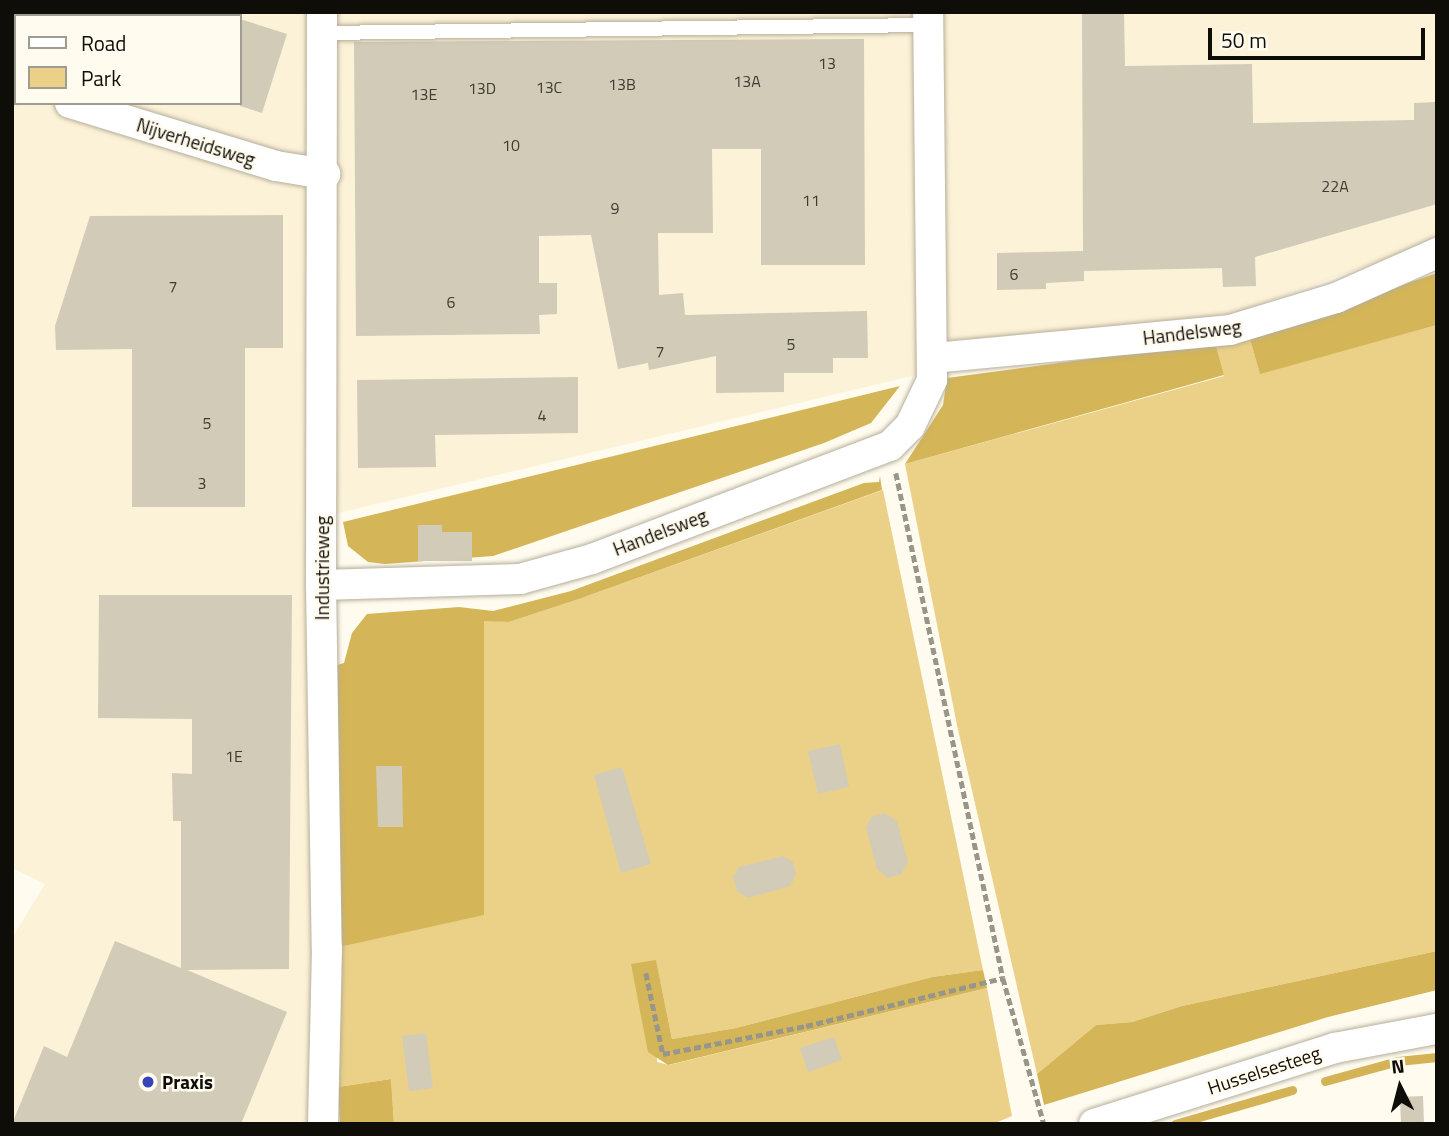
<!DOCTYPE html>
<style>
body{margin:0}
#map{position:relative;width:1449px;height:1136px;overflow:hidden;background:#fffbee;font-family:"Titillium Web",sans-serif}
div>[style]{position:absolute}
.built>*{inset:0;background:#fcf2d7}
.green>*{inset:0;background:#ebd187}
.forest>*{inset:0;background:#d4b557}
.stream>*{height:9px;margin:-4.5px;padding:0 4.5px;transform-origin:4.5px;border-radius:4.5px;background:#d3b355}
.building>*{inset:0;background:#d1cbb7}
.path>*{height:4.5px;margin-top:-2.25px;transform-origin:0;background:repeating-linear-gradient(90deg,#98958b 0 7px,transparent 0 10.5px)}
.roads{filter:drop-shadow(0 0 2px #b5ae9b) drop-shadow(0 0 2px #b5ae9b)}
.lane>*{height:14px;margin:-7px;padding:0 7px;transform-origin:7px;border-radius:7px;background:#fff}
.street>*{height:30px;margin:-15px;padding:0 15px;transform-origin:15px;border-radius:15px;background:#fff}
.dots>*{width:19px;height:19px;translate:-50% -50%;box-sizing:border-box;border:4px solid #fffbee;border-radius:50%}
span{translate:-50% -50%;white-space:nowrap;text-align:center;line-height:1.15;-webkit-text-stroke:5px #fffbee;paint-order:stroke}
.number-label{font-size:16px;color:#403c33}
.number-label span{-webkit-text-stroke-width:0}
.street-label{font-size:19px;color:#0f0d07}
.poi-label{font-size:19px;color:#0f0d07;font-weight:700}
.left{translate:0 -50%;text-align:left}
.frame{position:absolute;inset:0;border:14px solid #0f0d07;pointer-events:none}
.legend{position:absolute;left:14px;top:14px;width:228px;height:91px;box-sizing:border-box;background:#fffbee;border:2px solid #9f9c92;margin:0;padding:9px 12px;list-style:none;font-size:21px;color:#0f0d07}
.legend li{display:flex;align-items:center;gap:14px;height:35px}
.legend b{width:35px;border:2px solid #9f9c92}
.north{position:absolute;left:1365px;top:1052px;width:70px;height:70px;-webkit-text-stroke:5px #fffbee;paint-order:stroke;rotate:354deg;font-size:19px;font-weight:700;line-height:28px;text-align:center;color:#0f0d07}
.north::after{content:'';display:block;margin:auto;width:24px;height:32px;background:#0f0d07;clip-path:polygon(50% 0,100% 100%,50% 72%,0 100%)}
.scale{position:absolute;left:1208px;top:28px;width:217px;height:32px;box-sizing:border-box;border:4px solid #0f0d07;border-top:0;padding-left:9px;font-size:21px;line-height:24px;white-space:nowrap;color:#0f0d07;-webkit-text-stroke:5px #fffbee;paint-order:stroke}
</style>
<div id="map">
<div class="built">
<i style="clip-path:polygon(evenodd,12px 12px,1437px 12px,1437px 240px,1214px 321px,962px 364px,334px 514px,333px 1124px,12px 1124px,12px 938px,45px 884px,12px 868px,12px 12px,16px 16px,240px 16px,240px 103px,16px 103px,16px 16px)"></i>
</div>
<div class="green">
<i style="clip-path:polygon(1437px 325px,1437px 951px,1182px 1006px,1132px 1022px,1096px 1025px,1037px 1074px,957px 725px,905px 464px,1224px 376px,1215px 342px,1248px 332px,1260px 373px)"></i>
<i style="clip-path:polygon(883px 490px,983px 970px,932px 977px,736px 1028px,672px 1039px,656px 961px,657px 1062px,669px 1065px,987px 988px,1012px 1116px,993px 1124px,394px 1124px,391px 1079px,338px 1087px,339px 947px,482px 655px,484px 620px,509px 622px,579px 599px)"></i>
</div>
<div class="forest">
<i style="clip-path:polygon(1437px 273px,1437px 325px,1260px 374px,1248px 332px,1339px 307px)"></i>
<i style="clip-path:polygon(1215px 342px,1224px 375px,905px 464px,943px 405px,947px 378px)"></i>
<i style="clip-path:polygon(900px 386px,871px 423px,824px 443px,493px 556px,385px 564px,368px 562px,348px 546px,343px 522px)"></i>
<i style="clip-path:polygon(880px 476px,882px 490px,579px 599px,509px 622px,484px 621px,484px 915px,339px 947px,337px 665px,344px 663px,352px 633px,367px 614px,459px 607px,493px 611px,571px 591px,864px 483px,879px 482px)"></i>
<i style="clip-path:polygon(1437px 951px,1437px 990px,1328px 1017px,1044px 1105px,1037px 1074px,1096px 1025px,1132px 1022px,1182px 1006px)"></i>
<i style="clip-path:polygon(656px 960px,672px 1039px,736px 1028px,932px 977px,983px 970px,987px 988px,668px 1065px,648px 1052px,631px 964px)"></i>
<i style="clip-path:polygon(391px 1079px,394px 1124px,340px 1124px,338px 1087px)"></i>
</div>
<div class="stream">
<i style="left:1325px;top:1081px;width:76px;rotate:-15.3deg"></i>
<i style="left:1398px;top:1061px;width:39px;rotate:-6deg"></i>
<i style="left:1175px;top:1124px;width:122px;rotate:-16.2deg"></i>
</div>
<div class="building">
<i style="clip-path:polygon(1082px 12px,1124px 12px,1125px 66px,1252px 64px,1253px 123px,1414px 120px,1414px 103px,1437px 102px,1437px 204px,1255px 257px,1256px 286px,1223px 287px,1222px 268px,1084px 271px,1084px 281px,1046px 283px,1046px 289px,997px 290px,997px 253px,1083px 251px)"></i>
<i style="clip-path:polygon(240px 19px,287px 34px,262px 113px,240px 106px)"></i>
<i style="clip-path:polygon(864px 39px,865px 265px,761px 265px,761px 149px,712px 149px,713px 233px,658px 233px,659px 295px,683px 293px,685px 315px,867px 311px,868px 358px,833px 358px,833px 373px,784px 373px,784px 392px,716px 393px,716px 356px,649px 370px,648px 363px,618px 369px,591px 235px,539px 236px,539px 283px,557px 283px,557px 314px,539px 315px,540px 334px,356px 336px,354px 42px)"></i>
<i style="clip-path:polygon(283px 215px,283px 348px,245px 348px,245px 507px,132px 507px,132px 349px,56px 350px,55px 326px,90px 216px)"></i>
<i style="clip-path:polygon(578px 377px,578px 433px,435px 435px,436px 467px,358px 468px,357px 380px)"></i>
<i style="clip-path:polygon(418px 525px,442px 525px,442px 532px,472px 532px,472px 561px,418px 561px)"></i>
<i style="clip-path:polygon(99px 595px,292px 595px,289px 969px,187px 970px,287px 1012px,241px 1124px,12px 1124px,44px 1046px,67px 1057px,115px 941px,181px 968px,181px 821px,173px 821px,172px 773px,192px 774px,192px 719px,98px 718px)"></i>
<i style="clip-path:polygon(840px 744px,849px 787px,818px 794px,808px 751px)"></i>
<i style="clip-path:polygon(376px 766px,402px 766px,403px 827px,378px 827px)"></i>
<i style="clip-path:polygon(622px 767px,651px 864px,621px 873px,594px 775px)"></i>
<i style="clip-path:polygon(885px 813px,897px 821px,908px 862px,901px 874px,888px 878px,877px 869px,866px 828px,871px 817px)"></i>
<i style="clip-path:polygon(783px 856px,793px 862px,796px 875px,790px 886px,748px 898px,737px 891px,733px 877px,739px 867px)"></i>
<i style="clip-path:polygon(426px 1033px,433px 1088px,409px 1091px,402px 1036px)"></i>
<i style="clip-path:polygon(834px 1037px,842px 1060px,808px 1072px,800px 1048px)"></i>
<i style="clip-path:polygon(1423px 1096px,1424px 1124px,1401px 1124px,1400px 1097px)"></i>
</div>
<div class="path">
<i style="left:896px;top:473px;width:516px;rotate:78.04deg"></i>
<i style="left:1003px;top:978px;width:152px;rotate:74.3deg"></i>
<i style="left:646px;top:973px;width:83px;rotate:78.1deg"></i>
<i style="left:663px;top:1054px;width:146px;rotate:-11.1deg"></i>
<i style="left:806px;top:1026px;width:203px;rotate:-13.7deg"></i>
</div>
<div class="roads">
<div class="lane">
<i style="left:323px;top:33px;width:605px;rotate:-0.76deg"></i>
</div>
<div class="street">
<i style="left:322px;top:12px;width:573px;rotate:90.1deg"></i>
<i style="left:321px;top:585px;width:363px;rotate:89.1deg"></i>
<i style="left:327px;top:948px;width:176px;rotate:91.3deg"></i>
<i style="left:12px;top:85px;width:4px;rotate:14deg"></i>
<i style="left:70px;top:103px;width:215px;rotate:17deg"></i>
<i style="left:276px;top:166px;width:50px;rotate:9.3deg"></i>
<i style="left:934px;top:358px;width:297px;rotate:-5.4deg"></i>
<i style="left:1230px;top:330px;width:111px;rotate:-16.8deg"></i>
<i style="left:1336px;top:298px;width:111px;rotate:-24deg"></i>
<i style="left:321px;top:585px;width:199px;rotate:-1.7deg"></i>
<i style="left:520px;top:579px;width:75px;rotate:-15.5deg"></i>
<i style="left:592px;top:559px;width:319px;rotate:-20.8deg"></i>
<i style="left:890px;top:446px;width:28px;rotate:-45deg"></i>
<i style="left:910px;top:426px;width:51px;rotate:-64.4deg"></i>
<i style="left:932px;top:380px;width:368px;rotate:-90.6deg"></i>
<i style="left:1094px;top:1124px;width:253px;rotate:-17.5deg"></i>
<i style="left:1335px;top:1048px;width:104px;rotate:-10.6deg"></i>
</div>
</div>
<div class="dots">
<i style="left:148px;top:1082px;background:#3545b7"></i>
</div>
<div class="number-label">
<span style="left:827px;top:63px">13</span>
<span style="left:747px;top:81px">13A</span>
<span style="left:622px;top:84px">13B</span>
<span style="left:549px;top:87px">13C</span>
<span style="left:482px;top:88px">13D</span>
<span style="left:424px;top:94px">13E</span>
<span style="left:511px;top:145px">10</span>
<span style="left:1335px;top:186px">22A</span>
<span style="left:811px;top:200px">11</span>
<span style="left:615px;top:208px">9</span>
<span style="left:1014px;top:274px">6</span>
<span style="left:173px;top:286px">7</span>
<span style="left:451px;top:302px">6</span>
<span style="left:791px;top:344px">5</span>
<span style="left:660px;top:351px">7</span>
<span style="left:542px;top:415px">4</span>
<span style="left:207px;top:423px">5</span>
<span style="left:202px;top:483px">3</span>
<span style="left:234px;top:756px">1E</span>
</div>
<div class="street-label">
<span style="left:196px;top:142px;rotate:17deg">Nijverheidsweg</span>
<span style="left:1192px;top:332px;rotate:-7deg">Handelsweg</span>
<span style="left:660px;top:532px;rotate:-21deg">Handelsweg</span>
<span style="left:322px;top:568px;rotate:-90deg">Industrieweg</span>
<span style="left:1264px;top:1070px;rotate:-18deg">Husselsesteeg</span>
</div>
<div class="poi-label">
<span class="left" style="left:162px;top:1082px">Praxis</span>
</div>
<div class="frame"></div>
<ul class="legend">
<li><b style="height:9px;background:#fff"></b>Road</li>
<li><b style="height:19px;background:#ebd187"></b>Park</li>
</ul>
<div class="north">N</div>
<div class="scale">50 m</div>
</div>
